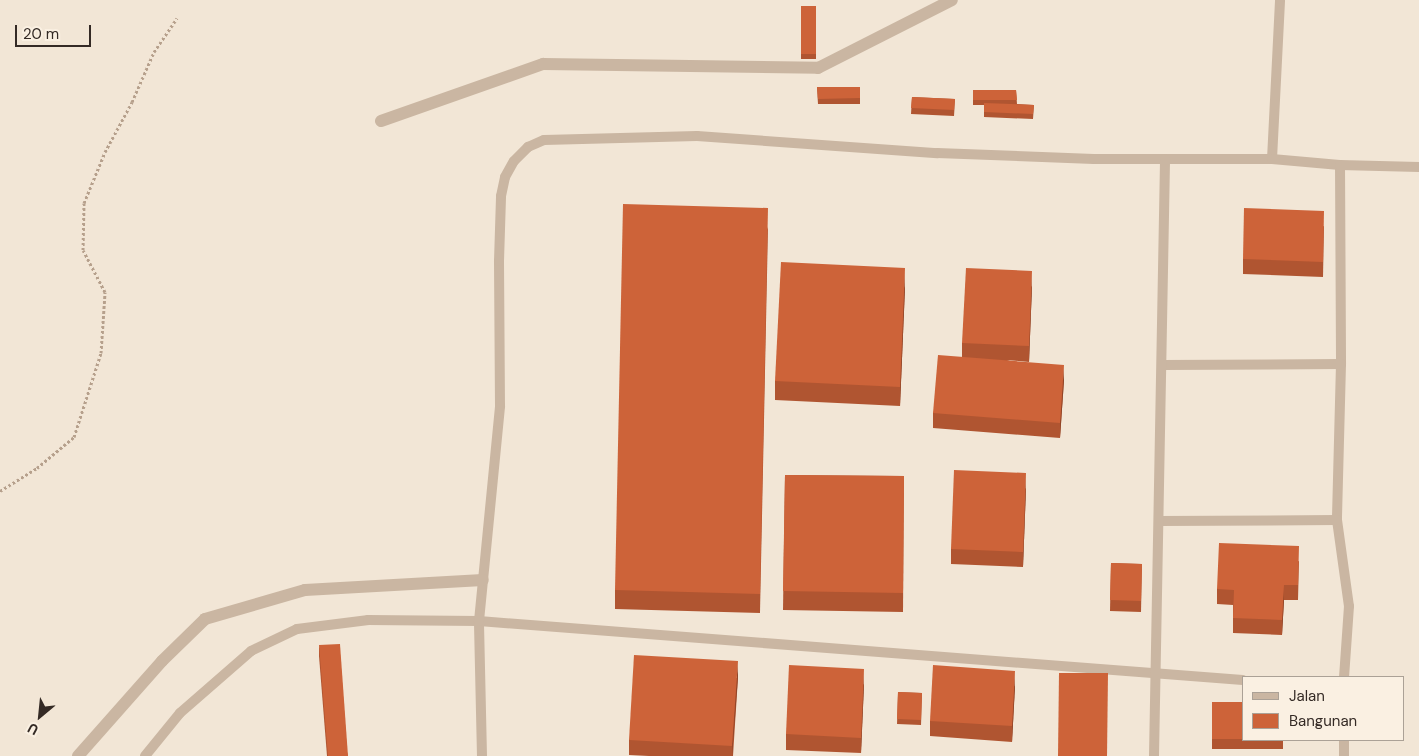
<!DOCTYPE html>
<style>
body{margin:0}
#map{position:relative;width:1419px;height:756px;overflow:hidden;background:#f2e6d6;font-family:"DM Sans",sans-serif}
div>[style]{position:absolute}
.path>*{height:3px;margin-top:-1.5px;transform-origin:0;background:repeating-linear-gradient(90deg,#b6a08c 0 2.5px,transparent 0 5px)}
.service>*{height:10px;margin:-5px;padding:0 5px;transform-origin:5px;border-radius:5px;background:#cab6a2}
.minor>*{height:12px;margin:-6px;padding:0 6px;transform-origin:6px;border-radius:6px;background:#cab6a2}
.wall>*{inset:0;background:#b05531}
.shaded-wall>*{inset:0;background:#904528}
.building>*{inset:0;background:#cd6339}
span{translate:-50% -50%;white-space:nowrap;text-align:center;line-height:1.15;-webkit-text-stroke:5px #faf0e2;paint-order:stroke}
.legend{position:absolute;left:1242px;top:676px;width:162px;height:65px;box-sizing:border-box;background:#faf0e2;border:1px solid #aba196;margin:0;padding:6px 9px;list-style:none;font-size:15px;color:#342a25}
.legend li{display:flex;align-items:center;gap:10px;height:25px}
.legend b{width:25px;border:1px solid #aba196}
.north{position:absolute;left:15px;top:691px;width:50px;height:50px;-webkit-text-stroke:4px #faf0e2;paint-order:stroke;rotate:208deg;font-size:14px;font-weight:700;line-height:20px;text-align:center;color:#342a25}
.north::after{content:'';display:block;margin:auto;width:18px;height:22px;background:#342a25;clip-path:polygon(50% 0,100% 100%,50% 72%,0 100%)}
.scale{position:absolute;left:15px;top:25px;width:76px;height:22px;box-sizing:border-box;border:2px solid #342a25;border-top:0;padding-left:6px;font-size:15px;line-height:18px;white-space:nowrap;color:#342a25;-webkit-text-stroke:4px #faf0e2;paint-order:stroke}
</style>
<div id="map">
<div class="path">
<i style="left:0;top:491px;width:44px;rotate:-31.9deg"></i>
<i style="left:37px;top:468px;width:48px;rotate:-40deg"></i>
<i style="left:74px;top:437px;width:88px;rotate:-72.2deg"></i>
<i style="left:101px;top:353px;width:61px;rotate:-86.2deg"></i>
<i style="left:105px;top:292px;width:47px;rotate:-117.6deg"></i>
<i style="left:83px;top:250px;width:47px;rotate:-88.8deg"></i>
<i style="left:84px;top:203px;width:55px;rotate:-67.6deg"></i>
<i style="left:105px;top:152px;width:57px;rotate:-61.6deg"></i>
<i style="left:132px;top:102px;width:55px;rotate:-66.3deg"></i>
<i style="left:154px;top:52px;width:41px;rotate:-55.9deg"></i>
</div>
<div class="service">
<i style="left:1272px;top:159px;width:159px;rotate:-87.1deg"></i>
<i style="left:1340px;top:165px;width:199px;rotate:89.7deg"></i>
<i style="left:1341px;top:364px;width:156px;rotate:91.5deg"></i>
<i style="left:1337px;top:520px;width:87px;rotate:82.1deg"></i>
<i style="left:1349px;top:606px;width:71px;rotate:94deg"></i>
<i style="left:1162px;top:365px;width:179px;rotate:-0.3deg"></i>
<i style="left:1159px;top:521px;width:178px;rotate:-0.3deg"></i>
<i style="left:1344px;top:740px;width:16px;rotate:90deg"></i>
<i style="left:145px;top:756px;width:55px;rotate:-50.9deg"></i>
<i style="left:180px;top:713px;width:94px;rotate:-41.1deg"></i>
<i style="left:251px;top:651px;width:51px;rotate:-25.6deg"></i>
<i style="left:297px;top:629px;width:72px;rotate:-7.2deg"></i>
<i style="left:368px;top:620px;width:111px;rotate:0.5deg"></i>
<i style="left:479px;top:621px;width:766px;rotate:4.42deg"></i>
<i style="left:482px;top:756px;width:135px;rotate:-91.3deg"></i>
<i style="left:479px;top:621px;width:216px;rotate:-84.4deg"></i>
<i style="left:500px;top:406px;width:145px;rotate:-90.4deg"></i>
<i style="left:499px;top:261px;width:65px;rotate:-88.2deg"></i>
<i style="left:501px;top:196px;width:19px;rotate:-78deg"></i>
<i style="left:505px;top:177px;width:18px;rotate:-61deg"></i>
<i style="left:514px;top:161px;width:20px;rotate:-45deg"></i>
<i style="left:528px;top:147px;width:17px;rotate:-24deg"></i>
<i style="left:544px;top:140px;width:153px;rotate:-1.5deg"></i>
<i style="left:697px;top:136px;width:241px;rotate:4.1deg"></i>
<i style="left:937px;top:153px;width:157px;rotate:2.2deg"></i>
<i style="left:1094px;top:159px;width:178px"></i>
<i style="left:1272px;top:159px;width:68px;rotate:5deg"></i>
<i style="left:1340px;top:165px;width:79px;rotate:1.5deg"></i>
<i style="left:1154px;top:756px;width:597px;rotate:-88.94deg"></i>
</div>
<div class="minor">
<i style="left:381px;top:121px;width:172px;rotate:-19.4deg"></i>
<i style="left:543px;top:64px;width:275px;rotate:0.8deg"></i>
<i style="left:818px;top:68px;width:150px;rotate:-26.9deg"></i>
<i style="left:78px;top:756px;width:127px;rotate:-48.5deg"></i>
<i style="left:162px;top:661px;width:60px;rotate:-44.3deg"></i>
<i style="left:205px;top:619px;width:104px;rotate:-16.2deg"></i>
<i style="left:305px;top:590px;width:178px;rotate:-3.2deg"></i>
</div>
<div class="wall">
<i style="clip-path:polygon(801px 6px,816px 6px,816px 59px,801px 59px)"></i>
<i style="clip-path:polygon(817px 87px,860px 87px,860px 104px,818px 104px)"></i>
<i style="clip-path:polygon(973px 90px,1016px 90px,1017px 104px,1034px 105px,1033px 119px,984px 117px,984px 105px,973px 105px)"></i>
<i style="clip-path:polygon(912px 97px,955px 99px,954px 116px,911px 114px)"></i>
<i style="clip-path:polygon(1324px 226px,1323px 277px,1243px 274px,1243px 259px)"></i>
<i style="clip-path:polygon(768px 227px,760px 613px,615px 609px,615px 590px)"></i>
<i style="clip-path:polygon(1032px 286px,1029px 362px,1007px 360px,1064px 380px,1060px 438px,933px 428px,933px 413px,962px 357px,962px 343px)"></i>
<i style="clip-path:polygon(905px 287px,900px 406px,775px 400px,775px 381px)"></i>
<i style="clip-path:polygon(785px 475px,904px 476px,903px 612px,783px 610px)"></i>
<i style="clip-path:polygon(1026px 488px,1023px 567px,951px 564px,951px 549px)"></i>
<i style="clip-path:polygon(1299px 561px,1298px 600px,1284px 600px,1282px 635px,1233px 633px,1233px 605px,1217px 604px,1217px 589px)"></i>
<i style="clip-path:polygon(1111px 563px,1142px 564px,1141px 612px,1110px 611px)"></i>
<i style="clip-path:polygon(319px 645px,348px 756px,327px 756px,319px 656px)"></i>
<i style="clip-path:polygon(738px 677px,733px 756px,649px 756px,629px 755px,629px 740px)"></i>
<i style="clip-path:polygon(864px 684px,861px 753px,786px 750px,786px 734px)"></i>
<i style="clip-path:polygon(1015px 686px,1012px 742px,930px 736px,930px 721px)"></i>
<i style="clip-path:polygon(898px 692px,922px 693px,921px 725px,897px 724px)"></i>
<i style="clip-path:polygon(1212px 702px,1243px 702px,1243px 740px,1283px 740px,1283px 749px,1212px 749px)"></i>
</div>
<div class="shaded-wall">
<i style="clip-path:polygon(905px 268px,905px 287px,900px 406px,900px 387px)"></i>
<i style="clip-path:polygon(1032px 271px,1032px 286px,1029px 362px,1029px 346px)"></i>
<i style="clip-path:polygon(1064px 365px,1064px 380px,1060px 438px,1060px 423px)"></i>
<i style="clip-path:polygon(1026px 473px,1026px 488px,1023px 567px,1023px 552px)"></i>
<i style="clip-path:polygon(1284px 585px,1284px 600px,1282px 635px,1282px 620px)"></i>
<i style="clip-path:polygon(738px 661px,738px 677px,732px 756px,732px 746px)"></i>
<i style="clip-path:polygon(864px 669px,864px 684px,861px 753px,861px 738px)"></i>
<i style="clip-path:polygon(1015px 671px,1015px 686px,1012px 742px,1012px 726px)"></i>
</div>
<div class="building">
<i style="clip-path:polygon(801px 6px,816px 6px,816px 54px,801px 54px)"></i>
<i style="clip-path:polygon(817px 87px,860px 87px,860px 98px,818px 99px)"></i>
<i style="clip-path:polygon(973px 90px,1016px 90px,1017px 100px,973px 100px)"></i>
<i style="clip-path:polygon(912px 97px,955px 99px,954px 110px,911px 108px)"></i>
<i style="clip-path:polygon(984px 103px,1034px 105px,1033px 114px,984px 112px)"></i>
<i style="clip-path:polygon(623px 204px,768px 208px,760px 594px,615px 590px)"></i>
<i style="clip-path:polygon(1244px 208px,1324px 211px,1323px 262px,1243px 259px)"></i>
<i style="clip-path:polygon(781px 262px,905px 268px,900px 387px,775px 381px)"></i>
<i style="clip-path:polygon(966px 268px,1032px 271px,1029px 346px,962px 343px)"></i>
<i style="clip-path:polygon(938px 355px,1064px 365px,1060px 423px,933px 413px)"></i>
<i style="clip-path:polygon(954px 470px,1026px 473px,1023px 552px,951px 549px)"></i>
<i style="clip-path:polygon(785px 475px,904px 476px,903px 593px,783px 591px)"></i>
<i style="clip-path:polygon(1219px 543px,1299px 546px,1298px 585px,1284px 585px,1282px 620px,1233px 618px,1234px 590px,1217px 589px)"></i>
<i style="clip-path:polygon(1111px 563px,1142px 564px,1141px 601px,1110px 600px)"></i>
<i style="clip-path:polygon(340px 644px,348px 756px,328px 756px,319px 645px)"></i>
<i style="clip-path:polygon(634px 655px,738px 661px,732px 746px,629px 740px)"></i>
<i style="clip-path:polygon(789px 665px,864px 669px,861px 738px,786px 734px)"></i>
<i style="clip-path:polygon(933px 665px,1015px 671px,1012px 726px,930px 721px)"></i>
<i style="clip-path:polygon(1059px 673px,1108px 673px,1107px 756px,1058px 756px)"></i>
<i style="clip-path:polygon(898px 692px,922px 693px,921px 720px,897px 719px)"></i>
<i style="clip-path:polygon(1212px 702px,1243px 702px,1243px 739px,1212px 739px)"></i>
</div>
<ul class="legend">
<li><b style="height:6px;background:#cab6a2"></b>Jalan</li>
<li><b style="height:14px;background:#cd6339"></b>Bangunan</li>
</ul>
<div class="north">U</div>
<div class="scale">20 m</div>
</div>
